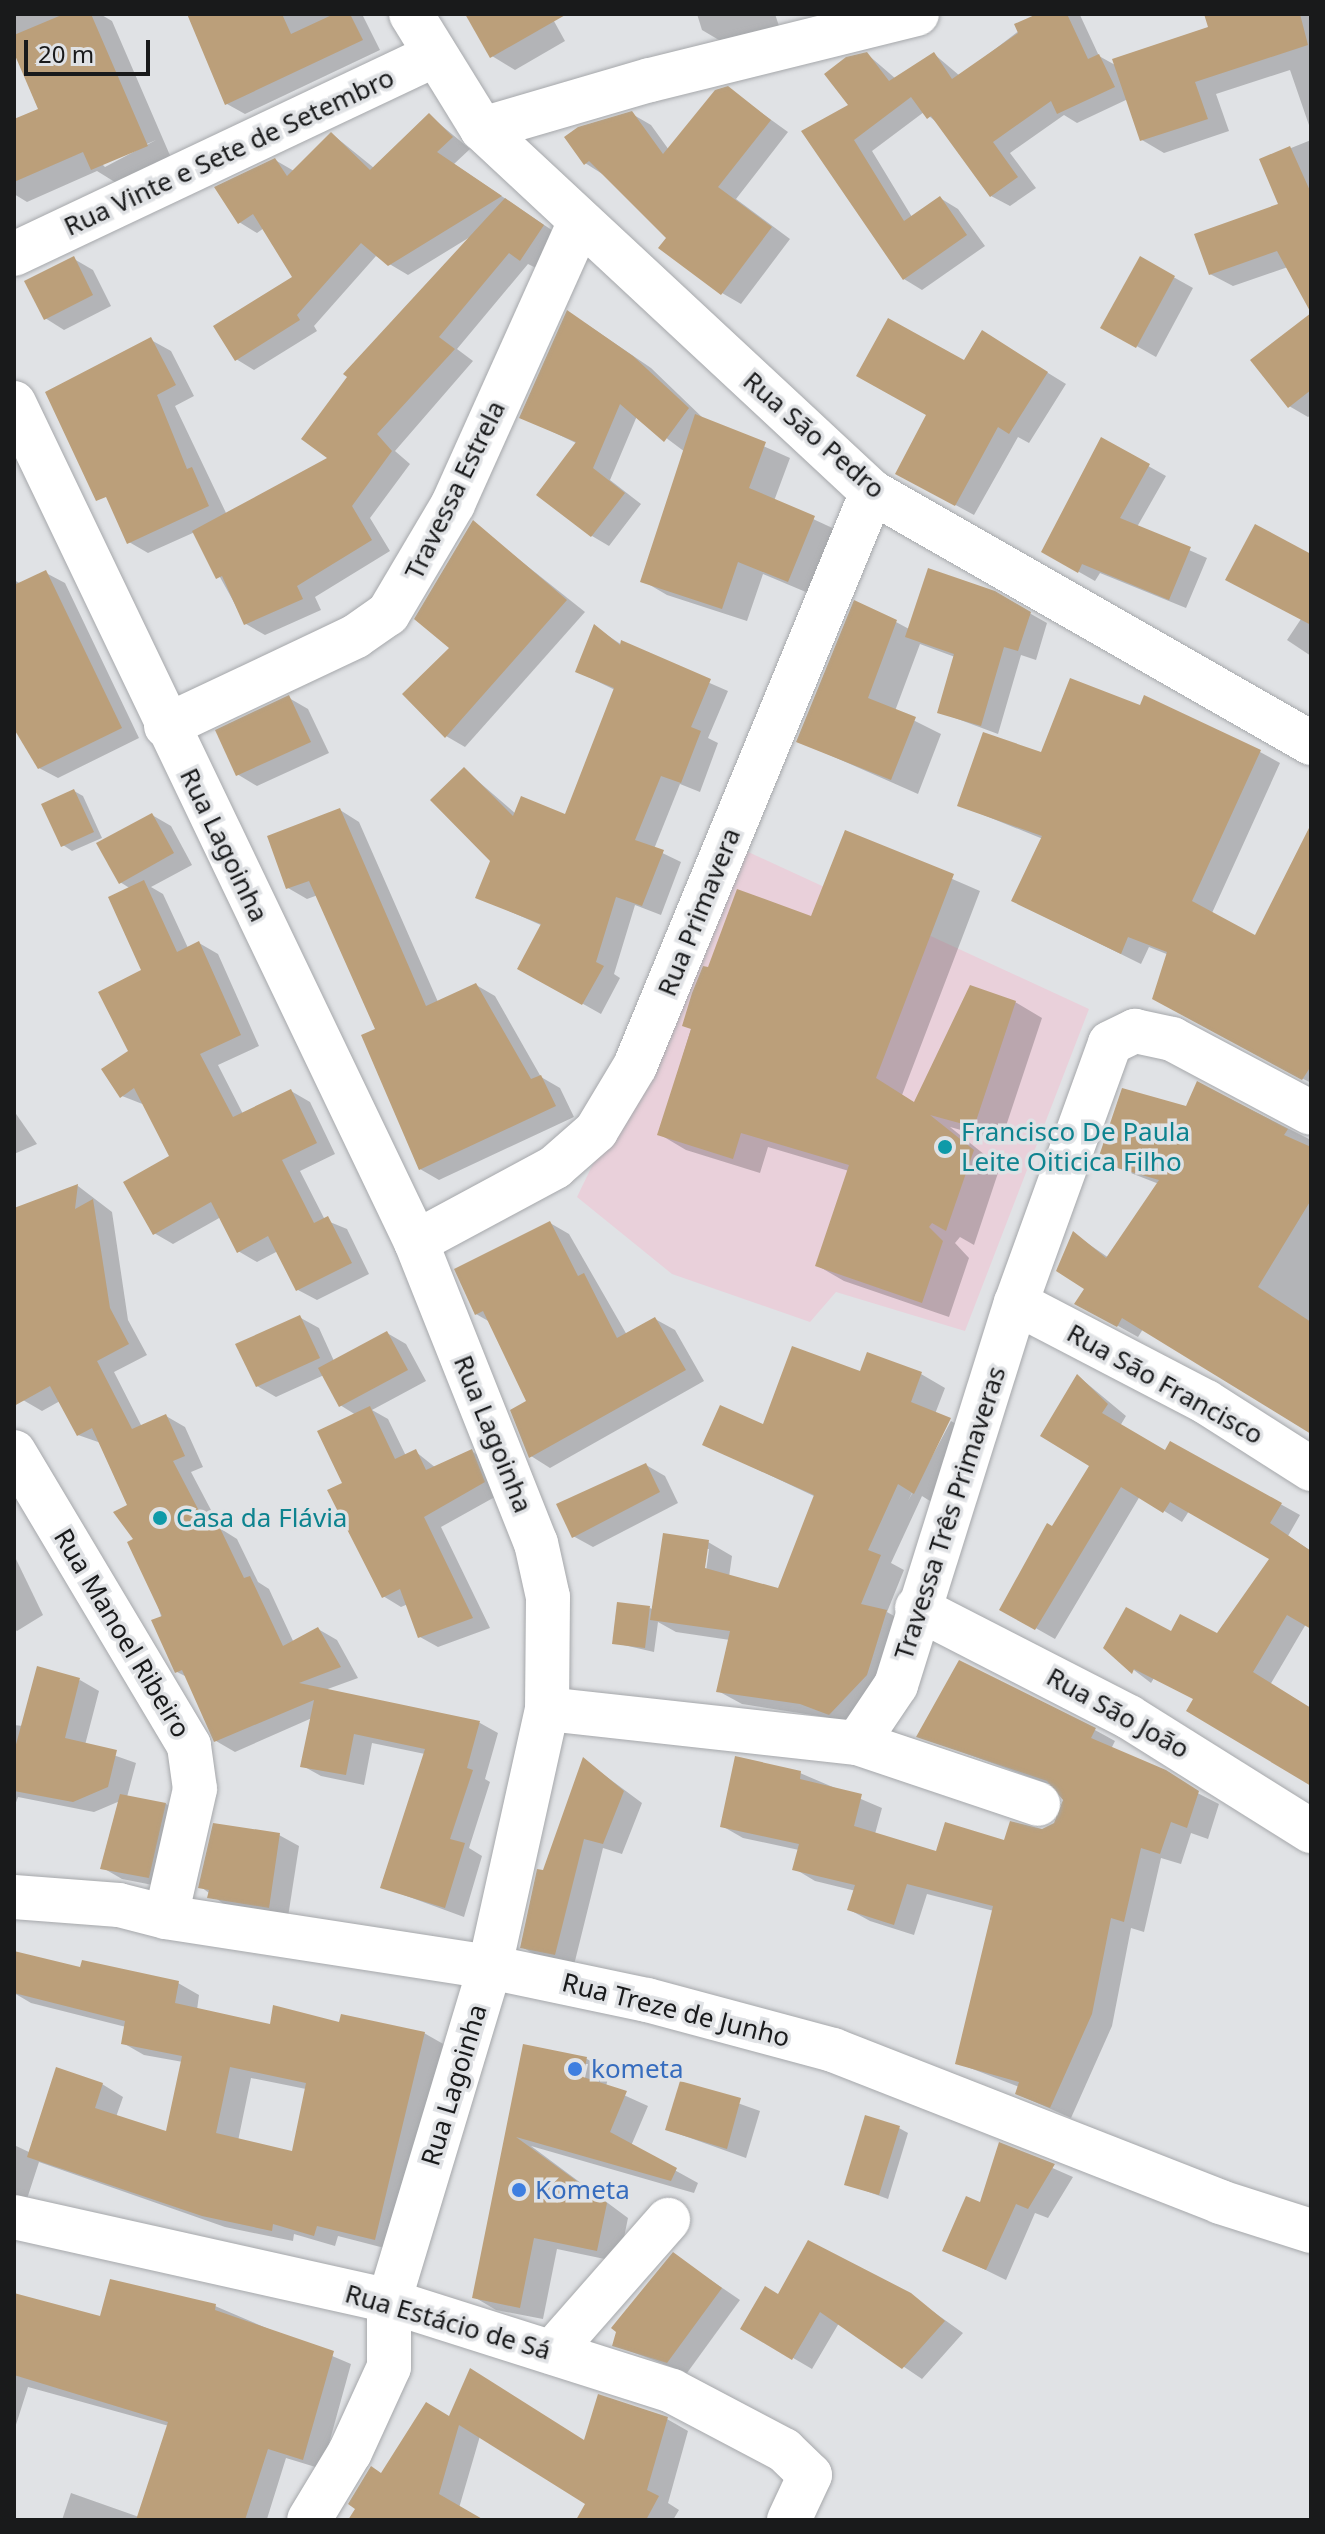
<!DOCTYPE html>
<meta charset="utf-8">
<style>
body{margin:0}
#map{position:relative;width:1325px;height:2534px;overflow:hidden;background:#e0e2e5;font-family:"Noto Sans",sans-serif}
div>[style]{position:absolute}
.education>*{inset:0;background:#e9d0da}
.shadow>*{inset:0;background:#0003}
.building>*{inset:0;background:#bb9f7a}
.roads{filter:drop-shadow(0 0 2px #a6a8ab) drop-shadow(0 0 2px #a6a8ab)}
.minor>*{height:44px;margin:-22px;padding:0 22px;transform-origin:22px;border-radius:22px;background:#fff}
.dots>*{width:22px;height:22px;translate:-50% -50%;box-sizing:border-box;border:4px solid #e0e2e5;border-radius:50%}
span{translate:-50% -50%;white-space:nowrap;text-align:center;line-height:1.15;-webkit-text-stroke:7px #e0e2e5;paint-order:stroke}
.street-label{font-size:26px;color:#191a1b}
.culture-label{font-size:26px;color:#0d838f}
.left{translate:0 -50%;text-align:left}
.shop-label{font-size:26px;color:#366cbe}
.frame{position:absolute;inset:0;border:16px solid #191a1b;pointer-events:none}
.scale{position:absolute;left:24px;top:40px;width:126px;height:36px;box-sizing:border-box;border:4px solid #191a1b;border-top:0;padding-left:10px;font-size:24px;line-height:28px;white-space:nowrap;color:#191a1b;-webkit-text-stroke:6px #e0e2e5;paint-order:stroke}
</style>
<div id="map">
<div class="education">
<i style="clip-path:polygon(744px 850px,1089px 1009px,965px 1331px,836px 1292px,810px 1322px,672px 1274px,577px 1197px)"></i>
</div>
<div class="shadow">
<i style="clip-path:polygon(evenodd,14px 14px,100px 14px,112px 21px,172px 160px,118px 184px,97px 171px,27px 202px,14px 194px,14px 122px,41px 110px,14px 48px,14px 14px,156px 140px,105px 167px,102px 164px,156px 140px)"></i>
<i style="clip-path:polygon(189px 14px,362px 14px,380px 50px,245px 114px,227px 104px)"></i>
<i style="clip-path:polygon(467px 14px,550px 14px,565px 41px,515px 70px,492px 56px)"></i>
<i style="clip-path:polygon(697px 14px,775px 14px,779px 26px,724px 43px,702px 30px)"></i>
<i style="clip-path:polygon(1041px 14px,1080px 15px,1099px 56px,1117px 66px,1211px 29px,1214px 14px,1311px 14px,1311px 131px,1290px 70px,1216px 94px,1229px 131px,1164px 153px,1142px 140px,1128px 99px,1077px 123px,1064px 115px,1010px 153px,1036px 188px,1010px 206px,991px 196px,940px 125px,924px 112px,872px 151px,912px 217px,940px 198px,958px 209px,985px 246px,922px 290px,904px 279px,804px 132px,851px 105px,867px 54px,896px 79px,934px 54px,960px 76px)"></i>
<i style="clip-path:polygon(728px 89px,788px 132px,736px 199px,790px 239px,741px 304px,722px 293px,604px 175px,585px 163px,632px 114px,651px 125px,669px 150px)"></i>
<i style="clip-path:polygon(430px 116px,470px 149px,454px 164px,562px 237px,540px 270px,528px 264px,457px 349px,473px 361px,395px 451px,410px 464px,370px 518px,390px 551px,315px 597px,321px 610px,265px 635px,246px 624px,195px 532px,148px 553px,129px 542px,151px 340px,171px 351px,194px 396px,175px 406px,227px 515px,331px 458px,470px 237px,408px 275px,376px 256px,314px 326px,317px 331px,254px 370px,236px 359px,295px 277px,264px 228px,257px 233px,239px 222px,275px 160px,294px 171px,332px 134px,374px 168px)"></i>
<i style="clip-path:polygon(1311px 140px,1311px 310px,1288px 267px,1233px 286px,1210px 274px,1281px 206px,1261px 160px)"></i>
<i style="clip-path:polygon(74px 259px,93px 270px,111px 306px,64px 330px,45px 318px)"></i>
<i style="clip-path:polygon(1141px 259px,1193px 288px,1156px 357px,1103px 327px)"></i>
<i style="clip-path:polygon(585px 323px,651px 368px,705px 420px,790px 458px,774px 501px,839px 531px,813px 595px,763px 574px,747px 621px,667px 595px,643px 581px,685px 452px,637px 416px,610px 480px,641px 504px,609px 546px,592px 536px,578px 444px,522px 417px)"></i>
<i style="clip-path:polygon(1001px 344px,1066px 384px,1029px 443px,1018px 437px,974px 515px,917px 484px,964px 363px)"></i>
<i style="clip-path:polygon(1311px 346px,1311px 415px,1308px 417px,1289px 406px)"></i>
<i style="clip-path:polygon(1102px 440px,1166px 476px,1137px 527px,1207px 558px,1186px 608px,1100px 573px,1095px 581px,1044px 552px)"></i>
<i style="clip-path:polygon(473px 523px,585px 612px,465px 747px,446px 736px,452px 648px)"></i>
<i style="clip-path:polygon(1311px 557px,1311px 656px,1287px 640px,1301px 619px)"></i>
<i style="clip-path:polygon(46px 573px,65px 583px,139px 738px,58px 778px,39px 768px,14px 727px,14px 580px,21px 584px)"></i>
<i style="clip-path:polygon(994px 593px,1047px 623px,1036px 660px,1021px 655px,998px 734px,939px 712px,955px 657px,920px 644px,895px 711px,941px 734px,918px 794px,798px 741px,896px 622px,909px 629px)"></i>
<i style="clip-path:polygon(595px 627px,622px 645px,728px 691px,708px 738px,718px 743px,700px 792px,680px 784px,654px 849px,681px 862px,661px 915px,635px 905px,614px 974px,620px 978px,601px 1014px,519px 968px,543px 926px,478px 897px,492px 860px,464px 769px,516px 814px,566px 817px,615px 690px,578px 672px)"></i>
<i style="clip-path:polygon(289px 698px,308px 709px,329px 753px,257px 786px,237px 774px)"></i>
<i style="clip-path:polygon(1260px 752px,1280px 763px,1212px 913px,1256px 937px,1311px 829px,1311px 1083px,1174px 1010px,1169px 955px,1149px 947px,1141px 964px,1013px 901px,1043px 839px,959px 805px,1042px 755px)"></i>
<i style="clip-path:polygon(74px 791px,83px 796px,102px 838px,72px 851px,63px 845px)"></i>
<i style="clip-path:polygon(340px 810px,359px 822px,438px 1002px,476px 985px,495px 996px,541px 1077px,560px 1088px,574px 1117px,439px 1180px,420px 1169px,378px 1030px,318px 895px,307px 899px,288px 888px)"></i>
<i style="clip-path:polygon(152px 815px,171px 826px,192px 865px,151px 887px,163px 894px,188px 948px,199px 943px,218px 954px,259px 1046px,218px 1065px,243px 1114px,291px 1091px,310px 1102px,335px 1154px,300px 1171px,325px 1220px,347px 1229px,369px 1274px,317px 1300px,298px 1290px,278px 1251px,257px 1262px,238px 1251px,221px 1217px,173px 1244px,154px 1233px,171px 1156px,145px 1105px,122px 1096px,144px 971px,131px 889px,120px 882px)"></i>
<i style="clip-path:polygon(846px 833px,980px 891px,902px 1095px,916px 1104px,1015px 1002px,1042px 1018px,1001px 1141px,950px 1127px,1000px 1167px,974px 1245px,960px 1237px,955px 1243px,969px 1258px,949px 1317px,844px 1281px,818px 1266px,849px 1171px,768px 1147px,760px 1173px,686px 1150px,659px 1134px,709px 970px,812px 918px)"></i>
<i style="clip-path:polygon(1198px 1083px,1311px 1140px,1311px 1431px,1143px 1329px,1138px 1337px,1077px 1303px,1087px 1289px,1074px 1234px,1109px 1258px,1159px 1184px,1100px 1161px,1187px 1108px)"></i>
<i style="clip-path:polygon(14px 1111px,37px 1144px,14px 1154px)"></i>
<i style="clip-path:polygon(78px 1186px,112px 1212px,128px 1320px,147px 1355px,114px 1372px,142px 1427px,166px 1416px,185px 1427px,203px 1467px,191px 1472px,221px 1529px,237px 1539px,258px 1582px,269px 1589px,294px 1643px,318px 1629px,337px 1640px,358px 1678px,325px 1690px,480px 1723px,498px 1733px,485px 1779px,490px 1782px,469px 1848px,482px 1856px,464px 1917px,382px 1887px,425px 1754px,372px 1743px,364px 1785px,321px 1776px,303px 1766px,312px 1718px,235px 1752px,216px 1741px,189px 1678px,177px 1672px,129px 1505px,101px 1443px,78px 1435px,60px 1401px,42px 1411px,23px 1400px,14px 1383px,14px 1210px)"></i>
<i style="clip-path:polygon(550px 1223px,569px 1234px,627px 1335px,655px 1319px,675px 1330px,704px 1381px,550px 1468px,531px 1456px,529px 1402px,490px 1322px,476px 1314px)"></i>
<i style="clip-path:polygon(299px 1317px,319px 1328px,334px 1361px,387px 1333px,406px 1344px,426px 1381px,372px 1410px,388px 1419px,406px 1456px,416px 1452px,436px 1468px,471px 1451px,490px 1462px,502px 1493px,441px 1527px,490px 1628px,438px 1647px,420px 1637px,408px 1604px,401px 1607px,383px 1596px,330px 1491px,345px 1484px,356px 1415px,340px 1405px,324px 1375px,276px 1397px,257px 1386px)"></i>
<i style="clip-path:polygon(evenodd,861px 1373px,921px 1374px,945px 1388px,935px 1414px,948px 1420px,908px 1501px,951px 1421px,973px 1434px,938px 1506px,922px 1496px,891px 1563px,904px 1570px,887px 1612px,910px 1625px,854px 1727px,825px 1717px,742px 1704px,718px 1691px,730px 1640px,676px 1632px,658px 1622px,654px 1652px,615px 1643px,650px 1608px,654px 1610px,708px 1542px,732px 1556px,729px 1577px,779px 1590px,816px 1497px,704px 1444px,764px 1427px,861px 1373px,705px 1549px,709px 1549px,705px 1579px,701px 1578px,705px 1549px)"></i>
<i style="clip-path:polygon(1078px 1376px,1126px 1416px,1120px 1426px,1165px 1453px,1171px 1443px,1300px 1515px,1288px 1536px,1311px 1551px,1311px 1626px,1306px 1624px,1270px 1685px,1311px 1710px,1311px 1783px,1195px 1699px,1154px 1678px,1151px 1683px,1105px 1648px,1172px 1634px,1218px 1636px,1272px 1559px,1189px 1511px,1182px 1522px,1140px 1496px,1055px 1639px,1002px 1609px,1092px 1465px)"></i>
<i style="clip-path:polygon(646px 1465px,665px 1476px,678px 1503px,593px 1547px,573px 1536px)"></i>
<i style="clip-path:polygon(14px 1555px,43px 1615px,17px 1631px,14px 1629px)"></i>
<i style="clip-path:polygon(80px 1680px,99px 1691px,85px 1745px,136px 1763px,127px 1797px,166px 1804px,185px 1815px,168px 1888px,122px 1879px,103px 1868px,120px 1801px,94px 1812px,18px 1797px,14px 1808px,14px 1725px,23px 1726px)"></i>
<i style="clip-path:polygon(1095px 1730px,1115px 1741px,1111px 1749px,1219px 1804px,1208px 1839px,1191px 1833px,1181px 1864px,1161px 1858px,1144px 1932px,1131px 1928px,1112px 2026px,1071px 2118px,1017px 2094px,1019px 2087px,957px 2063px,994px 1911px,927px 1894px,914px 1935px,870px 1921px,850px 1910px,856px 1891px,815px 1881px,795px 1869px,799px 1850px,743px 1838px,722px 1826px,800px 1773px,882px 1808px,875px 1834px,937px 1853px,1005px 1842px,1055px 1825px,1065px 1799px,1054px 1786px,919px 1736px)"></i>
<i style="clip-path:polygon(584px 1760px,642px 1803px,622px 1854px,603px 1848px,574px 1965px,541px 1958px,522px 1947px)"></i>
<i style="clip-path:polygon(279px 1835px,299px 1846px,288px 1917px,229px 1908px,201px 1887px)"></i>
<i style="clip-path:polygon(evenodd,82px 1970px,178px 1983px,199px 1995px,197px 2010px,271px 2026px,340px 2024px,424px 2033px,445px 2045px,396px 2251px,338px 2236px,335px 2246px,294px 2234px,293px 2241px,225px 2227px,39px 2162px,26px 2202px,14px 2198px,14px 2145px,31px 2153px,102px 2084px,123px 2097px,116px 2117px,168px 2134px,183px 2062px,144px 2055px,123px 2043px,126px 2027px,31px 2003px,14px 1993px,14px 1974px,82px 1970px,251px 2078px,306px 2089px,294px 2154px,238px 2141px,251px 2078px)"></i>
<i style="clip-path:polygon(evenodd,524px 2046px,587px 2059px,609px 2072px,606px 2087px,648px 2106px,631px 2146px,698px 2183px,694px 2193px,531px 2146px,628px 2218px,619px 2262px,557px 2249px,543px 2319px,496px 2310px,474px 2297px,524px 2046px,584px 2064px,588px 2064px,583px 2087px,579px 2086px,584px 2064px)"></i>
<i style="clip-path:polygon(681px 2083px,760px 2111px,746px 2158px,668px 2130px)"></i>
<i style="clip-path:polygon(899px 2128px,908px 2133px,888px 2199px,847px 2184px)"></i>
<i style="clip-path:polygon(1000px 2145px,1073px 2177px,1048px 2218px,1035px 2213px,1006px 2280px,945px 2250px,981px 2204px)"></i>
<i style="clip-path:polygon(674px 2255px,740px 2300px,687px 2373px,614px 2345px)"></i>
<i style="clip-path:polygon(910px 2295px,963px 2333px,922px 2379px,839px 2323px,812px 2369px,742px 2328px,779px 2296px)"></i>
<i style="clip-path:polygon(215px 2306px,351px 2364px,322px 2469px,286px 2458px,267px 2519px,62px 2520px,71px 2493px,139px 2517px,169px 2426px,28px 2387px,14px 2431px,14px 2314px,101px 2318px)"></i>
<i style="clip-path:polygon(450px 2418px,585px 2442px,667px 2419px,688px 2431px,668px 2503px,679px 2510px,673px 2520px,578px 2520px,587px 2504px,480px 2436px,459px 2508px,481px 2520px,355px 2520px,382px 2475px)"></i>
</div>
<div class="building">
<i style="clip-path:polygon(64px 14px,91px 14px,148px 146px,91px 170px,83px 152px,14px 182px,14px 119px,38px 109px,14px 53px,14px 35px)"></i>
<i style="clip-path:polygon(187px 14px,282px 14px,291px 34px,334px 14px,350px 14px,363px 40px,225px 105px)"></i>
<i style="clip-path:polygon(465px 14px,567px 14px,490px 58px)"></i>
<i style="clip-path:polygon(1037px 14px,1067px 14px,1088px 59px,1099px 54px,1115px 87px,1057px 114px,1051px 101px,993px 142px,1018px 177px,990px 197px,931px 116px,927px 119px,911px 97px,854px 140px,904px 221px,940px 196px,967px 235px,903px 280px,801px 131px,848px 105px,824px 74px,846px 57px,867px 52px,889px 81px,934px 52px,952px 79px,1018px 33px,1014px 24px)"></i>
<i style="clip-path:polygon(1204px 14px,1300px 14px,1308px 45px,1195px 82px,1208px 119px,1140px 141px,1112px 59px,1208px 27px)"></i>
<i style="clip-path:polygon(728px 86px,771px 120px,718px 187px,772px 227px,721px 295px,658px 248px,666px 238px,589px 161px,584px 165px,564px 137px,578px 127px,632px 111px,663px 154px,715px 90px)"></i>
<i style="clip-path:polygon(429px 113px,453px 137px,437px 152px,502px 196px,388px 266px,361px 243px,297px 315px,300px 320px,235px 361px,213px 326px,292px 277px,253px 214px,238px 224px,214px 187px,275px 158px,287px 176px,331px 132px,370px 170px)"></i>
<i style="clip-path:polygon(1290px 146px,1311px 193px,1311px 390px,1288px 408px,1250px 360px,1311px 313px,1277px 251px,1209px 275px,1194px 234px,1278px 204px,1259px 159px)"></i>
<i style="clip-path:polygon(505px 198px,544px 225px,520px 261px,509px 253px,439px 337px,455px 349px,377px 434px,392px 451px,352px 506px,372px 540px,297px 586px,303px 599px,244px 625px,222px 576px,216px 579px,192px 531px,327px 458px,301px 439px,347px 377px,343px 374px)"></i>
<i style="clip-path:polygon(74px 256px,93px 295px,44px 320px,24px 281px)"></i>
<i style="clip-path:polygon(1140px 256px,1175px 276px,1136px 348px,1100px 328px)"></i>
<i style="clip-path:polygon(567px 310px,633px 356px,689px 408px,664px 442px,620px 404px,593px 468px,625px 493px,591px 537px,536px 495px,576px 442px,519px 418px)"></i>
<i style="clip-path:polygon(888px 318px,964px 360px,982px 330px,1048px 372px,1009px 434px,998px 427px,955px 506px,895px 474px,926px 415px,856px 376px)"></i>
<i style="clip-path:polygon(151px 337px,176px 385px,157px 395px,187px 469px,192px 467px,209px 506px,127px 544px,106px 497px,96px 501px,45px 392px)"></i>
<i style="clip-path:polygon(695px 414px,766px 442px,749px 488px,815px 516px,788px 582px,738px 562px,722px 609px,640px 582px)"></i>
<i style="clip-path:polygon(1101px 437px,1150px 464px,1120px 518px,1191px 547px,1169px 600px,1082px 564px,1078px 573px,1041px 552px)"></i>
<i style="clip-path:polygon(473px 520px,567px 600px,445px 738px,402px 694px,449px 648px,414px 619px)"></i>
<i style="clip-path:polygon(1255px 524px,1311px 554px,1311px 625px,1225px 580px)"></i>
<i style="clip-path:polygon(928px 568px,995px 591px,1031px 612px,1018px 651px,1004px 647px,981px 726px,937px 713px,954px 654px,905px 637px)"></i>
<i style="clip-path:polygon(46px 570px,122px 728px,38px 769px,14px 729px,14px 585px)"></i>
<i style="clip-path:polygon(854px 600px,897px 620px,868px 698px,916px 717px,891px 780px,796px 742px)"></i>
<i style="clip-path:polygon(594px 624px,620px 645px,621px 640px,711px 679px,691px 727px,701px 731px,681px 783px,661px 776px,635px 840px,664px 850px,642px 906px,616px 897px,596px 962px,604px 966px,582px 1005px,517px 969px,541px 924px,475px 898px,490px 861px,430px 800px,464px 767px,513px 816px,521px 796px,565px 814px,614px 688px,575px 672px)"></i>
<i style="clip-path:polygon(1070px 678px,1140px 705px,1144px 695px,1261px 750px,1192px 901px,1255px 935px,1311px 824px,1311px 1066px,1302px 1080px,1152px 999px,1167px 952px,1128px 937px,1121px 954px,1011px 901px,1042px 836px,957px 806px,983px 732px,1041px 752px)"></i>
<i style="clip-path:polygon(289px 695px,311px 742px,236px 776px,215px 730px)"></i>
<i style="clip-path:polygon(74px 789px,94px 832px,61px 847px,41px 804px)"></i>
<i style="clip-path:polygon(340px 808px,426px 1006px,476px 983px,531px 1079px,541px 1075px,556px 1106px,419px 1170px,361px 1035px,375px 1029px,309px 881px,286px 889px,267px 836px)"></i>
<i style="clip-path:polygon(152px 813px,174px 853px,119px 884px,96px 843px)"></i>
<i style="clip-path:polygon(845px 830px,954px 874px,876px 1078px,914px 1102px,970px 985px,1016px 1001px,974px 1127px,930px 1115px,974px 1150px,946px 1231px,932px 1223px,929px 1227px,943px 1241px,922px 1303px,815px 1266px,849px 1165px,741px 1133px,733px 1159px,657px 1135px,691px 1029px,682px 1026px,692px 993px,703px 966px,708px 967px,737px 889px,811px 916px)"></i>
<i style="clip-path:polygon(144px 880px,177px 952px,199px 941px,241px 1035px,200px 1054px,233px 1117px,291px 1089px,317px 1143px,282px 1160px,314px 1223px,328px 1216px,352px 1263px,296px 1291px,268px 1236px,237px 1253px,211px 1202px,153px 1235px,123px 1182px,169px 1156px,134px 1088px,120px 1098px,101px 1069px,128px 1051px,98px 992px,141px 970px,108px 897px)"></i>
<i style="clip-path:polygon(1197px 1081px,1288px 1129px,1284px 1135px,1311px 1147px,1311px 1200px,1258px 1287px,1311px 1322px,1311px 1434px,1122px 1318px,1117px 1327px,1074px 1304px,1084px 1289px,1056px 1271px,1073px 1231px,1106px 1258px,1159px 1180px,1097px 1162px,1122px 1088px,1186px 1106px)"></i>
<i style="clip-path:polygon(78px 1184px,75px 1209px,93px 1199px,110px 1308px,129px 1344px,97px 1361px,132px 1429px,166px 1414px,185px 1456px,173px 1461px,209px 1530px,219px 1526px,244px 1578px,250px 1576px,283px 1646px,318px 1627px,341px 1667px,299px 1683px,480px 1721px,467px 1768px,473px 1770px,450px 1839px,465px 1843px,445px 1908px,380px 1888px,425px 1749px,354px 1734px,346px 1775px,300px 1767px,314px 1700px,214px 1742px,182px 1670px,175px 1673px,151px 1620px,162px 1616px,127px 1542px,133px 1539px,113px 1512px,127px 1505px,92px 1428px,77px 1436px,50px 1386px,14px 1406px,14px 1208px)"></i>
<i style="clip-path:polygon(550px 1221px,578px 1276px,584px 1273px,617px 1338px,655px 1317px,686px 1370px,529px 1458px,510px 1410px,526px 1401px,483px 1311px,475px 1315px,454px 1269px)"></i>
<i style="clip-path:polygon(300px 1315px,320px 1358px,256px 1387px,235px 1344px)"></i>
<i style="clip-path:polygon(387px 1331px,408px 1370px,339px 1407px,318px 1368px)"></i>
<i style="clip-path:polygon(792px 1346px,860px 1371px,867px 1352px,922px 1372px,911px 1402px,951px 1418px,914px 1494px,898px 1484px,868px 1550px,881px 1555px,861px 1604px,887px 1610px,867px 1675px,829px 1715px,800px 1704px,716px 1692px,730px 1631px,650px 1620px,663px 1533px,709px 1540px,705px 1568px,778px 1588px,814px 1495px,702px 1445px,720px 1405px,763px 1424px)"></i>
<i style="clip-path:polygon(1077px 1374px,1108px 1404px,1102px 1413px,1165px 1450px,1170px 1441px,1282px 1503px,1270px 1523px,1311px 1551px,1311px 1629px,1287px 1615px,1253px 1672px,1311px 1708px,1311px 1786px,1186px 1711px,1193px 1699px,1134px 1669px,1132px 1674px,1103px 1648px,1126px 1607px,1171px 1631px,1180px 1614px,1217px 1633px,1269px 1559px,1170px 1502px,1163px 1513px,1121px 1487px,1035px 1630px,999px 1610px,1047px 1523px,1052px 1526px,1089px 1466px,1040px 1436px)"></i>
<i style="clip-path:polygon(370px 1406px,395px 1459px,416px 1449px,426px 1470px,472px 1449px,485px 1482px,424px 1517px,473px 1618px,418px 1638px,400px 1589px,382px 1598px,327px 1490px,342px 1483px,317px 1431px)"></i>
<i style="clip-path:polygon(646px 1463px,660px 1492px,572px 1538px,556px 1504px)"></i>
<i style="clip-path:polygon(617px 1602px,650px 1606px,645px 1648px,612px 1644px)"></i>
<i style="clip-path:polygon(959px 1660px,1096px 1728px,1091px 1738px,1166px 1770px,1199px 1791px,1187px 1828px,1171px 1822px,1160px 1854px,1141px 1848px,1124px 1922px,1111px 1918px,1092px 2014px,1050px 2108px,1015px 2094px,1019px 2082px,955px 2064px,993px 1906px,907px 1884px,894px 1925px,847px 1910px,855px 1885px,792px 1870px,799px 1844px,720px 1827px,735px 1756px,801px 1771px,800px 1779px,862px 1794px,854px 1826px,936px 1851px,945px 1822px,1004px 1840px,1010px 1821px,1042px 1829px,1054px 1823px,1063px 1800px,1047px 1781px,916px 1737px)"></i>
<i style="clip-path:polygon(37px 1666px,80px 1678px,65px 1738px,117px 1750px,108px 1787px,73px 1802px,14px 1791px,14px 1752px)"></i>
<i style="clip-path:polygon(583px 1757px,624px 1791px,603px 1844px,584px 1839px,555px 1955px,520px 1948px,537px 1869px,543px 1870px)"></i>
<i style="clip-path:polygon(120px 1794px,166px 1803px,149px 1878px,100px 1869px)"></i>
<i style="clip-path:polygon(213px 1823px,280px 1833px,269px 1908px,207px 1898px,209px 1890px,198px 1888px)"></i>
<i style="clip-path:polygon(evenodd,14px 1951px,80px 1967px,82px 1960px,179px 1981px,175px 2003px,270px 2024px,273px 2005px,339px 2022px,341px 2014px,425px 2032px,375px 2240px,317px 2226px,314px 2236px,273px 2224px,272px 2231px,202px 2216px,27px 2157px,56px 2067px,103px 2083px,95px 2108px,166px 2131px,182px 2056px,121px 2044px,125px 2021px,14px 1993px,14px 1951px,230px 2067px,306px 2083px,292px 2151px,216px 2133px,230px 2067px)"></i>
<i style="clip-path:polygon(523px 2044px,587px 2057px,583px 2077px,627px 2091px,610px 2132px,677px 2168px,671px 2181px,516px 2137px,607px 2203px,597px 2251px,534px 2238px,520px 2308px,472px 2298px)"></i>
<i style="clip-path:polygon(680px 2081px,741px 2098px,727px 2149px,665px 2130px)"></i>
<i style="clip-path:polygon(865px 2115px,900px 2126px,879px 2195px,844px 2185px)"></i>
<i style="clip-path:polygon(999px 2142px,1055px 2164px,1028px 2209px,1016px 2204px,986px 2270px,942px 2251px,966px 2196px,980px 2202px)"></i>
<i style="clip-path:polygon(808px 2240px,911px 2293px,945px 2321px,902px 2369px,820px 2312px,792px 2360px,740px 2329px,765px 2286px,778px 2294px)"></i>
<i style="clip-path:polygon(673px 2252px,722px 2288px,667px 2363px,612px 2346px,616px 2332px,611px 2328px)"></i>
<i style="clip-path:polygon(110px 2279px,216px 2304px,215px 2310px,334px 2351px,303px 2460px,268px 2449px,245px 2520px,136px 2520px,168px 2422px,14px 2375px,14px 2293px,100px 2316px)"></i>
<i style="clip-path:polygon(470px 2368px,584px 2440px,598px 2394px,668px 2417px,647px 2490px,659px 2496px,646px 2520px,576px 2520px,585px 2504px,459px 2425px,439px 2494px,484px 2520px,348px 2520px,355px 2509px,348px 2504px,371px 2466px,381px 2473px,426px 2402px,449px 2416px)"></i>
</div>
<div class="roads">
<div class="minor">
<i style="left:411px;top:14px;width:135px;rotate:58.3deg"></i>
<i style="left:482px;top:129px;width:533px;rotate:42.95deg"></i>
<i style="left:872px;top:492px;width:506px;rotate:29.76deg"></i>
<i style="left:482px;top:129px;width:175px;rotate:-16.3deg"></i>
<i style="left:650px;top:80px;width:275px;rotate:-13.9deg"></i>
<i style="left:14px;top:254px;width:466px;rotate:-25.3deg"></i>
<i style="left:14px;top:403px;width:930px;rotate:64.4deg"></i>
<i style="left:416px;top:1242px;width:324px;rotate:68.3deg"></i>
<i style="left:536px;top:1543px;width:55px;rotate:77.5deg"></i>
<i style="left:548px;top:1597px;width:112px;rotate:90.5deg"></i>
<i style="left:547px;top:1709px;width:264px;rotate:102.5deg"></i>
<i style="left:490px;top:1967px;width:349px;rotate:106.8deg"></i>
<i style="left:389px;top:2301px;width:66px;rotate:90deg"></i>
<i style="left:389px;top:2367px;width:94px;rotate:114.6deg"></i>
<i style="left:350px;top:2452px;width:79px;rotate:121.1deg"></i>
<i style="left:166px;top:726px;width:210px;rotate:-25.3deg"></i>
<i style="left:356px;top:636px;width:39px;rotate:-35deg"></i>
<i style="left:388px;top:614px;width:128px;rotate:-59.4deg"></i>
<i style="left:453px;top:504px;width:308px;rotate:-65.8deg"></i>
<i style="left:416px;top:1242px;width:158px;rotate:-28.3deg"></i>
<i style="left:555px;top:1167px;width:55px;rotate:-41.3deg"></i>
<i style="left:596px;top:1131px;width:76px;rotate:-59deg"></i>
<i style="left:635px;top:1066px;width:621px;rotate:-67.56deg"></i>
<i style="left:1016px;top:1303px;width:214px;rotate:27.5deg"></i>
<i style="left:1206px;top:1402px;width:125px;rotate:32.5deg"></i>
<i style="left:14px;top:1452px;width:342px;rotate:59.2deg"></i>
<i style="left:189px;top:1746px;width:43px;rotate:82.1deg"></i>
<i style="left:195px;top:1789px;width:131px;rotate:102.8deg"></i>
<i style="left:917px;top:1608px;width:238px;rotate:27.2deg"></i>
<i style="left:1129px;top:1717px;width:215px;rotate:32.1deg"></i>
<i style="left:547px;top:1709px;width:312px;rotate:6.3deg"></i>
<i style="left:857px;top:1743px;width:70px;rotate:-56.1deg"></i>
<i style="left:896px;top:1685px;width:400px;rotate:-72.6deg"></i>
<i style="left:1016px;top:1303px;width:276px;rotate:-70.1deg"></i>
<i style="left:1110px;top:1043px;width:28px;rotate:-26deg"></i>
<i style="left:1135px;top:1031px;width:38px;rotate:12deg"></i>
<i style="left:1172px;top:1039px;width:157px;rotate:28deg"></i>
<i style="left:857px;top:1743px;width:191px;rotate:18.6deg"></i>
<i style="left:14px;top:1897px;width:105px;rotate:4.4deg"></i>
<i style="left:119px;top:1905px;width:49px;rotate:14.3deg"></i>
<i style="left:166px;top:1917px;width:328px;rotate:8.8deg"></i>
<i style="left:490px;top:1967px;width:160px;rotate:11.9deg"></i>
<i style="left:647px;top:2000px;width:193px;rotate:15deg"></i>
<i style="left:833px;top:2050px;width:416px;rotate:21.4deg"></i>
<i style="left:1220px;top:2202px;width:96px;rotate:17.7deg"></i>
<i style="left:14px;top:2217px;width:384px;rotate:12.6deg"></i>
<i style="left:389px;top:2301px;width:297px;rotate:17.6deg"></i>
<i style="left:672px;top:2391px;width:127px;rotate:27.8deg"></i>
<i style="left:784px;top:2450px;width:36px;rotate:44deg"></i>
<i style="left:810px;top:2475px;width:50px;rotate:115deg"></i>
<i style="left:552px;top:2352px;width:176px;rotate:-48.7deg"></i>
</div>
</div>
<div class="dots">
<i style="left:945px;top:1147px;background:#0f9aa8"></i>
<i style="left:160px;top:1518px;background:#0f9aa8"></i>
<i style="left:575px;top:2069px;background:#3f7fe0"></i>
<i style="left:519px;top:2190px;background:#3f7fe0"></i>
</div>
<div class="street-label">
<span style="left:229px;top:152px;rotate:-25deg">Rua Vinte e Sete de Setembro</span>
<span style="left:814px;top:435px;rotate:41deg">Rua São Pedro</span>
<span style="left:455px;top:490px;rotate:-64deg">Travessa Estrela</span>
<span style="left:224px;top:845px;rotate:64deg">Rua Lagoinha</span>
<span style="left:699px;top:912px;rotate:-68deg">Rua Primavera</span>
<span style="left:1165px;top:1384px;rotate:29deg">Rua São Francisco</span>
<span style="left:493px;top:1434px;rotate:68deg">Rua Lagoinha</span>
<span style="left:950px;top:1513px;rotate:-72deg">Travessa Três Primaveras</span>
<span style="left:122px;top:1633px;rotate:59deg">Rua Manoel Ribeiro</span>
<span style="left:1118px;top:1713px;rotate:29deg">Rua São João</span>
<span style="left:676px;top:2010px;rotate:14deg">Rua Treze de Junho</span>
<span style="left:454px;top:2085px;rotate:-73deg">Rua Lagoinha</span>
<span style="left:448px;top:2322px;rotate:16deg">Rua Estácio de Sá</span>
</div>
<div class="culture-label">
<span class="left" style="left:961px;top:1147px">Francisco De Paula<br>Leite Oiticica Filho</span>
<span class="left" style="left:176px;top:1518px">Casa da Flávia</span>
</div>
<div class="shop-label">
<span class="left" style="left:591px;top:2069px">kometa</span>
<span class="left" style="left:535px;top:2190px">Kometa</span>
</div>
<div class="frame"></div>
<div class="scale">20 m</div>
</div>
